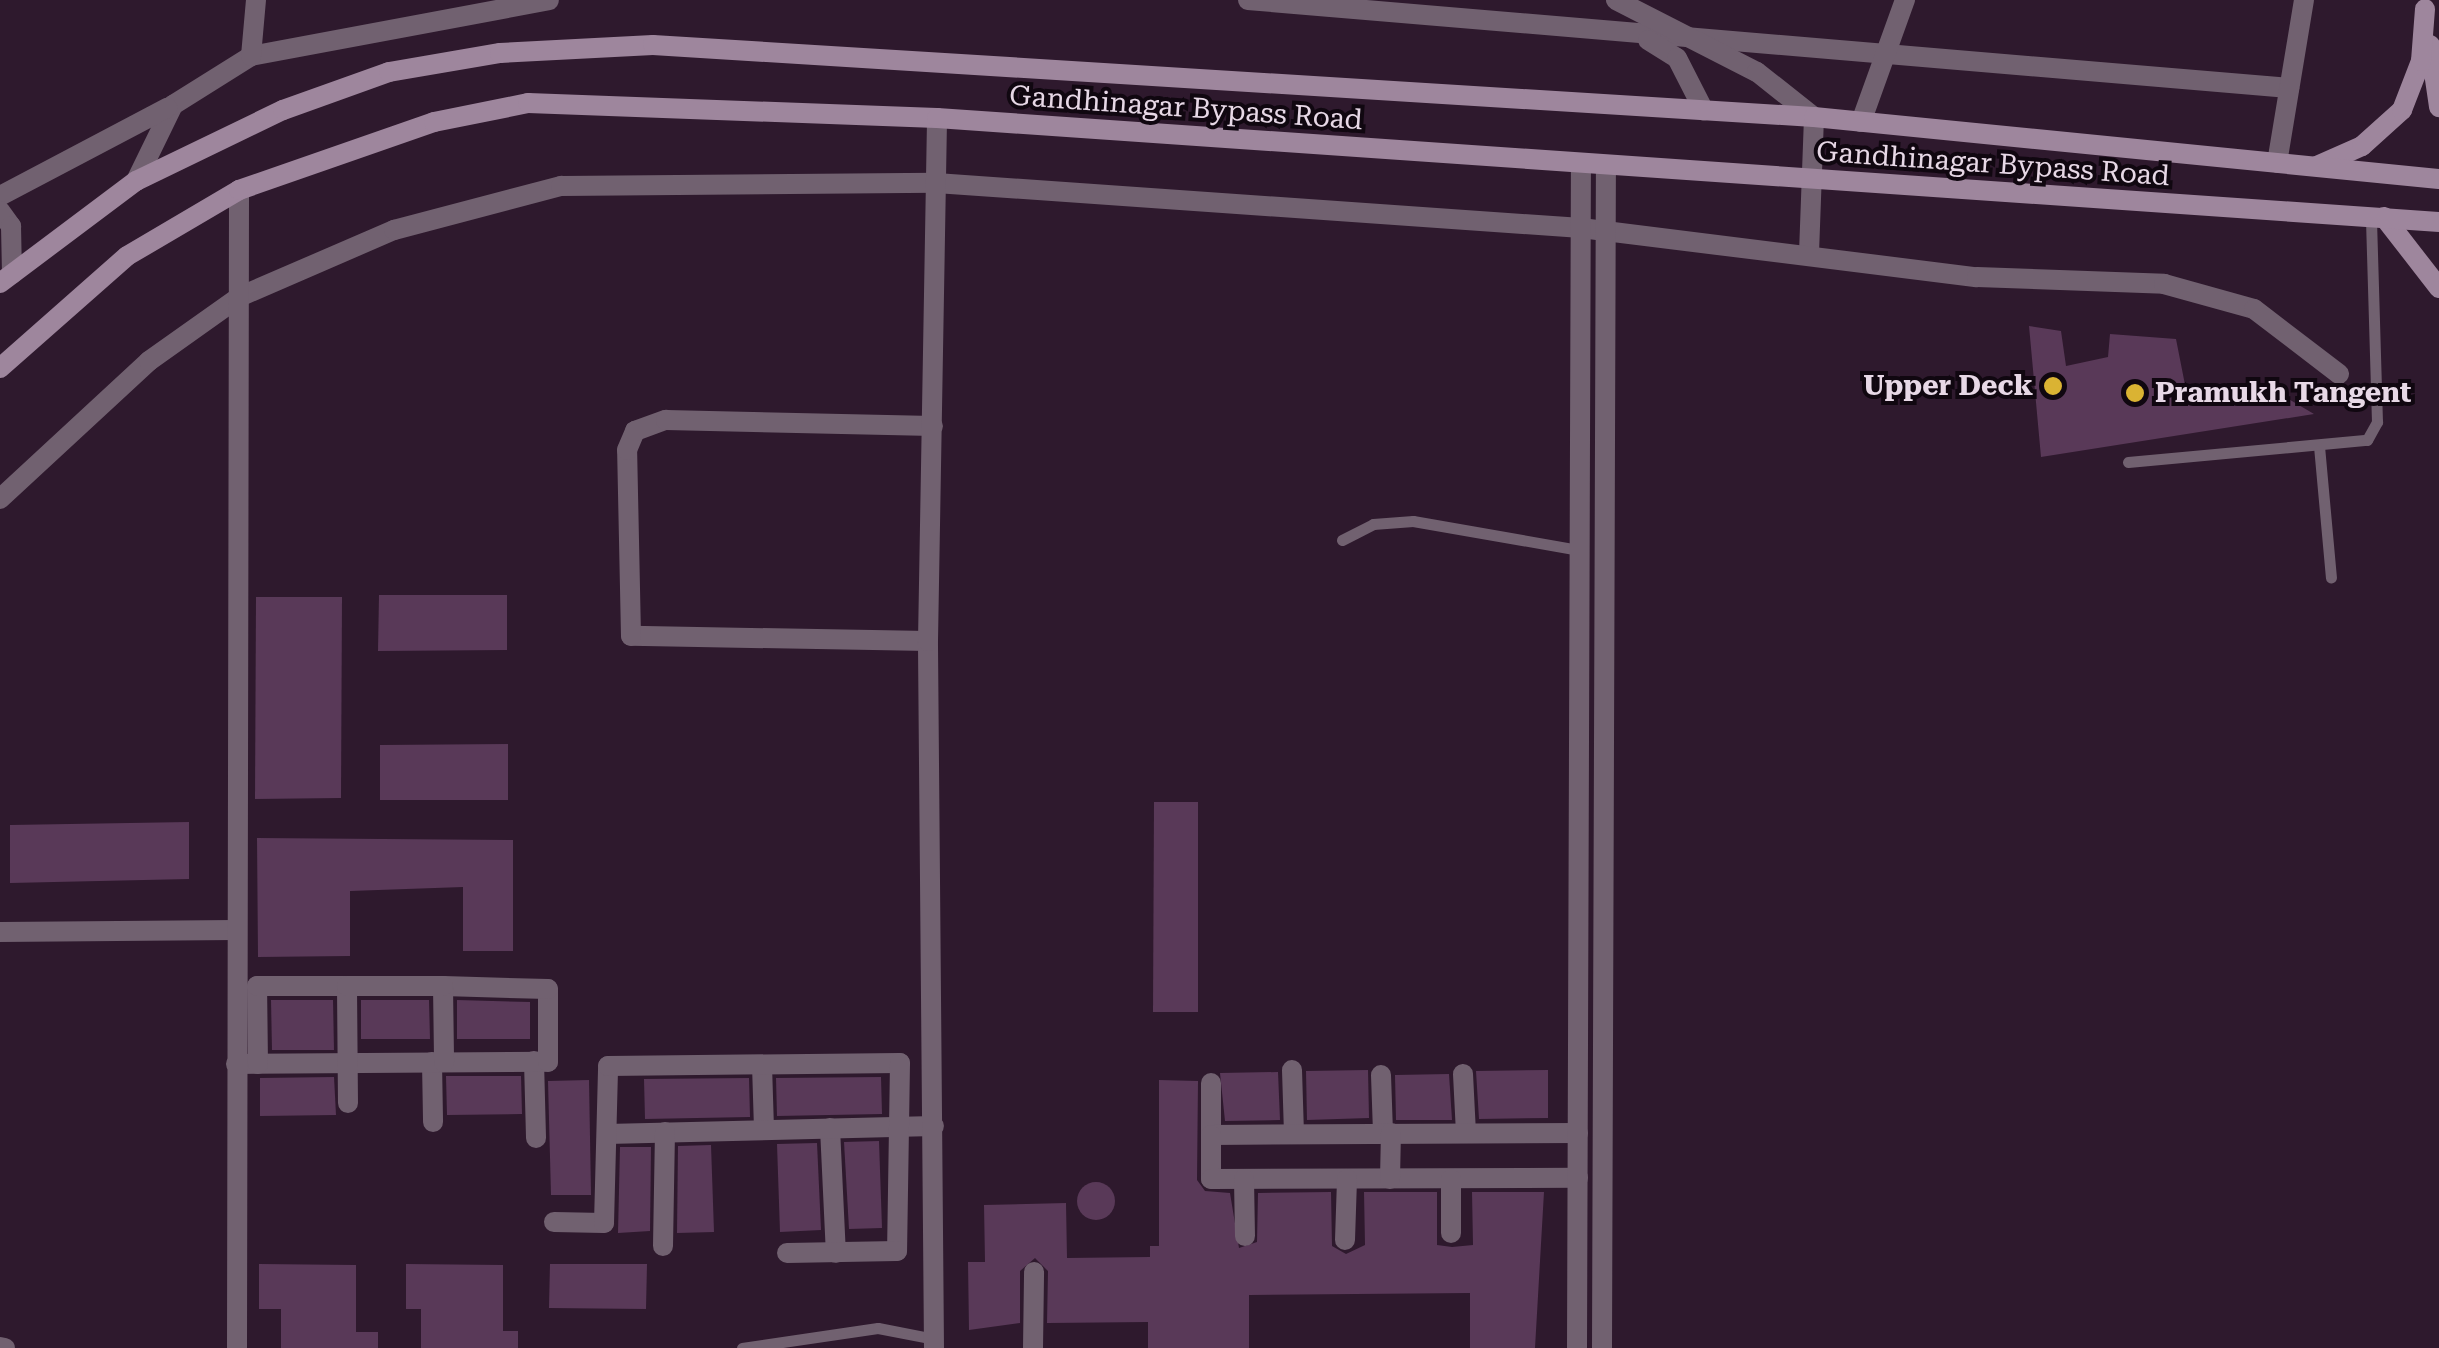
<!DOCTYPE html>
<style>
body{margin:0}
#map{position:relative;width:2439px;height:1348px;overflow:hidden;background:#2e192d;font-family:"Roboto Serif",serif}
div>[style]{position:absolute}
.building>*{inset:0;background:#593958}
.round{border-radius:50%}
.lane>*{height:11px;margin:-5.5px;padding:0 5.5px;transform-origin:5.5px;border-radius:5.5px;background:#716170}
.street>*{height:20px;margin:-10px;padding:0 10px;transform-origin:10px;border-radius:10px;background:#716170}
.secondary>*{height:20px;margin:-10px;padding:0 10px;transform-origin:10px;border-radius:10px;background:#9e869d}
.dots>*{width:28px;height:28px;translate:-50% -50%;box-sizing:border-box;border:5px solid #100710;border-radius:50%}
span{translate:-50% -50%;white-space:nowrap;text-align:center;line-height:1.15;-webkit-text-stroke:8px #100710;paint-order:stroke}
.street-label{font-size:28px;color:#e7d8e6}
.poi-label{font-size:28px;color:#e7d8e6;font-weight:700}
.right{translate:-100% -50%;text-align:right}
.left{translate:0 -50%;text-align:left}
</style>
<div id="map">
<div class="building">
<i style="clip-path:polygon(2029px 326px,2061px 331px,2066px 366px,2108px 357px,2110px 334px,2176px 339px,2188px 400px,2265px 385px,2314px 414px,2041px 457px)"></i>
<i style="clip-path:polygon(379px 595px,507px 595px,507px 650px,378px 651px)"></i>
<i style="clip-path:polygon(256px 597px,342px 597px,341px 798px,255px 799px)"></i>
<i style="clip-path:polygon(508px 744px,508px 800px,380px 800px,380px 745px)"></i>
<i style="clip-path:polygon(1154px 802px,1198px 802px,1198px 1012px,1153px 1012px)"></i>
<i style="clip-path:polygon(189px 822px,189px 879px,10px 883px,10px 825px)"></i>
<i style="clip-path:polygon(257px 838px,513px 840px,513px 951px,463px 951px,463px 887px,350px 891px,350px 956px,258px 957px)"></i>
<i style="clip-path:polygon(271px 1000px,333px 1000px,334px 1050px,272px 1050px)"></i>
<i style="clip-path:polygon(361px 1000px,429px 1000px,430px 1039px,361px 1039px)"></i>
<i style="clip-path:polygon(457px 1000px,530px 1002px,530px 1039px,457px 1039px)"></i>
<i style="clip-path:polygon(1368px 1070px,1369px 1118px,1307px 1120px,1306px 1071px)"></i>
<i style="clip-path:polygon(1548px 1070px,1548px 1118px,1479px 1119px,1476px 1071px)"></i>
<i style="clip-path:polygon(1278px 1072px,1280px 1120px,1225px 1121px,1220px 1073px)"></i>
<i style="clip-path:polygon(1449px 1074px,1452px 1120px,1396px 1120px,1395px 1075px)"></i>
<i style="clip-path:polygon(446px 1076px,521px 1076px,522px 1114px,447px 1115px)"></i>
<i style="clip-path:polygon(334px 1077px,336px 1115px,260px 1116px,260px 1078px)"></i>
<i style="clip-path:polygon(881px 1077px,882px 1114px,777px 1116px,776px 1078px)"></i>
<i style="clip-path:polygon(749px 1078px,750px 1117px,645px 1119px,644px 1079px)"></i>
<i style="clip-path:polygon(589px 1080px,591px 1195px,551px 1195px,548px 1081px)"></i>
<i style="clip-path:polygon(1159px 1080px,1198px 1081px,1197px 1180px,1205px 1191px,1230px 1193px,1239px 1248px,1257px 1242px,1258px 1193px,1331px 1192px,1332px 1246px,1346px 1254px,1365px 1245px,1364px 1192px,1437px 1192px,1437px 1245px,1452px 1247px,1473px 1245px,1472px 1192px,1544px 1192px,1535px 1348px,1470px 1348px,1470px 1293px,1249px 1295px,1249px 1348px,1148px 1348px,1148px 1322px,1047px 1323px,1048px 1271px,1035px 1258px,1020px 1271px,1020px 1323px,969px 1330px,968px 1262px,985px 1262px,984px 1205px,1066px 1203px,1067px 1258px,1150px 1257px,1150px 1246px,1159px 1246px)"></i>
<i style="clip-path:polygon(879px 1141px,882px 1228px,849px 1229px,844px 1142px)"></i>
<i style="clip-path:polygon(817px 1143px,821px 1230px,780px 1232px,777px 1144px)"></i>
<i style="clip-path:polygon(711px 1145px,714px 1232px,677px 1233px,678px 1146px)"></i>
<i style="clip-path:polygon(620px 1147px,651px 1147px,650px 1231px,618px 1233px)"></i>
<i class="round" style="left:1077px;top:1182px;width:38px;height:38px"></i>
<i style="clip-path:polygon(259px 1264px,356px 1265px,356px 1332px,378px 1332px,378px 1348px,281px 1348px,281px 1309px,259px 1309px)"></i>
<i style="clip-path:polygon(406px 1264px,503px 1265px,503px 1331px,518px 1331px,518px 1348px,421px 1348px,421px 1309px,406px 1309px)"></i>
<i style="clip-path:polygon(550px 1264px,647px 1264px,646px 1309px,549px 1308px)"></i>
</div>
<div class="lane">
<i style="left:2319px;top:446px;width:132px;rotate:84.8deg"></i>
<i style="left:2128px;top:462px;width:240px;rotate:-5.3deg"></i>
<i style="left:2367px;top:440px;width:21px;rotate:-61deg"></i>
<i style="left:2377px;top:422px;width:206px;rotate:-91.7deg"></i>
<i style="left:1342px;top:540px;width:35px;rotate:-27deg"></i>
<i style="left:1373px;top:524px;width:40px;rotate:-4.3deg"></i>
<i style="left:1413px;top:521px;width:169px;rotate:9.9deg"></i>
<i style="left:742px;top:1348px;width:137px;rotate:-8.4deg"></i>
<i style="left:878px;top:1328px;width:57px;rotate:11.1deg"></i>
</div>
<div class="street">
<i style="left:1248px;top:0;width:1045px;rotate:4.83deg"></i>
<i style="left:1616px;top:0;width:158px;rotate:27.1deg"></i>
<i style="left:1757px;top:72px;width:73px;rotate:38.3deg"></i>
<i style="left:1814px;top:117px;width:136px;rotate:92.1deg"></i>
<i style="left:1648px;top:40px;width:34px;rotate:32deg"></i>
<i style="left:1677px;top:58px;width:59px;rotate:63deg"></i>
<i style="left:251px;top:56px;width:303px;rotate:-10.6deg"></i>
<i style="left:1861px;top:122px;width:130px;rotate:-70.2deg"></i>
<i style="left:2277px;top:163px;width:165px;rotate:-80.6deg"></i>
<i style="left:136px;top:181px;width:85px;rotate:-64deg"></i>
<i style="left:173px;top:105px;width:92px;rotate:-32.1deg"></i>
<i style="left:251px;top:56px;width:56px;rotate:-84.9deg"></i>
<i style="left:0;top:196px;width:189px;rotate:-27.8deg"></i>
<i style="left:0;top:211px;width:19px;rotate:54deg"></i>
<i style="left:11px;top:226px;width:48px;rotate:88.8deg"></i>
<i style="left:0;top:499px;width:203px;rotate:-42.8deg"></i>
<i style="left:149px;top:361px;width:110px;rotate:-35.4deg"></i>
<i style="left:239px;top:297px;width:169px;rotate:-23.4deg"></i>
<i style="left:394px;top:230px;width:173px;rotate:-14.8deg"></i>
<i style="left:561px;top:186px;width:375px;rotate:-0.5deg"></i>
<i style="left:936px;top:183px;width:647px;rotate:3.99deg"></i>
<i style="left:1581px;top:228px;width:399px;rotate:7.1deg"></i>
<i style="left:1977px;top:277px;width:187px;rotate:2.1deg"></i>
<i style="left:2164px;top:284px;width:93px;rotate:15.5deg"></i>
<i style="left:2254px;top:309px;width:107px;rotate:37.4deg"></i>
<i style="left:928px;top:641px;width:297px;rotate:-179deg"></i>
<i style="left:631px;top:636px;width:186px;rotate:-91.2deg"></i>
<i style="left:627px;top:450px;width:21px;rotate:-67deg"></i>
<i style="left:635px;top:431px;width:33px;rotate:-20deg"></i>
<i style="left:666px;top:420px;width:267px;rotate:1.3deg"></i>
<i style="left:0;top:932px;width:235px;rotate:-0.5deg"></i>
<i style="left:534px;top:1061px;width:77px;rotate:88.5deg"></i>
<i style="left:432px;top:1062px;width:60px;rotate:89deg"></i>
<i style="left:236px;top:1064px;width:312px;rotate:-0.4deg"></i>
<i style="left:548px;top:1062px;width:73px;rotate:-90deg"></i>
<i style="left:548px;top:989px;width:105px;rotate:-178.4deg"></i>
<i style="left:443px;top:986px;width:76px;rotate:89.2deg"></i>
<i style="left:258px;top:1064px;width:78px;rotate:-90.7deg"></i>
<i style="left:257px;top:986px;width:90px"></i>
<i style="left:762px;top:1065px;width:65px;rotate:88.2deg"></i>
<i style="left:1292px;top:1070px;width:64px;rotate:88.2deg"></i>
<i style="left:1463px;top:1074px;width:59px;rotate:87.1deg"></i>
<i style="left:1381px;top:1075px;width:58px;rotate:88deg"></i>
<i style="left:1211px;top:1083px;width:52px;rotate:90deg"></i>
<i style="left:348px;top:1103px;width:117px;rotate:-90.5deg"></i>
<i style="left:347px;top:986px;width:96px"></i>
<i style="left:830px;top:1128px;width:125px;rotate:87.3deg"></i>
<i style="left:1578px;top:1133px;width:367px;rotate:179.7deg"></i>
<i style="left:1211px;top:1135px;width:44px;rotate:90deg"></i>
<i style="left:1211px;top:1179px;width:367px;rotate:-0.2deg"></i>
<i style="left:607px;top:1134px;width:327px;rotate:-1.4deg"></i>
<i style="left:1244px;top:1179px;width:57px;rotate:89deg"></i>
<i style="left:1390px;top:1179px;width:46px;rotate:-88.8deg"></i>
<i style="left:554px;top:1222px;width:50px;rotate:1.1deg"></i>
<i style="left:604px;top:1223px;width:157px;rotate:-88.5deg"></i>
<i style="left:608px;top:1066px;width:292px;rotate:-0.6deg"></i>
<i style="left:900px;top:1063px;width:188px;rotate:90.9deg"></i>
<i style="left:897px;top:1251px;width:110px;rotate:179deg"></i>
<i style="left:1451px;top:1233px;width:54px;rotate:-90deg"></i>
<i style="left:1345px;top:1240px;width:61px;rotate:-88.1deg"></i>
<i style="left:663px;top:1246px;width:114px;rotate:-89deg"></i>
<i style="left:0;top:1347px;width:5px;rotate:11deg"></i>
<i style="left:237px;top:1348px;width:1158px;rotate:-89.9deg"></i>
<i style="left:934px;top:1348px;width:707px;rotate:-90.49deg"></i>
<i style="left:928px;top:641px;width:523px;rotate:-89.01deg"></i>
<i style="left:1033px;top:1348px;width:76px;rotate:-89.2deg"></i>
<i style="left:1577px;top:1348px;width:1184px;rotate:-89.81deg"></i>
<i style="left:1602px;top:1348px;width:1180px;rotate:-89.81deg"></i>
</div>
<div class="secondary">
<i style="left:2430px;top:45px;width:63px;rotate:81.7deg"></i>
<i style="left:2317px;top:166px;width:49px;rotate:-24deg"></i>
<i style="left:2362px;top:146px;width:54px;rotate:-42deg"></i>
<i style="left:2402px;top:110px;width:53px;rotate:-68.8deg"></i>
<i style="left:2421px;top:61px;width:52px;rotate:-85.6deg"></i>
<i style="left:2384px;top:217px;width:90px;rotate:52.2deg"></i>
<i style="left:0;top:283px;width:170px;rotate:-36.9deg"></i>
<i style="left:136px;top:181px;width:163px;rotate:-25.8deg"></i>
<i style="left:283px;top:110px;width:113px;rotate:-19.7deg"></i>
<i style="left:389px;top:72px;width:113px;rotate:-9.7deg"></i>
<i style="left:500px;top:53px;width:153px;rotate:-3deg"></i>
<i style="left:653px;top:45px;width:1163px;rotate:3.55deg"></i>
<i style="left:1814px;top:117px;width:628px;rotate:5.67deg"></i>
<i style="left:0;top:368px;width:169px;rotate:-41.4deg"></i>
<i style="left:127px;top:256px;width:130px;rotate:-30.5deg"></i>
<i style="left:239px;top:190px;width:207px;rotate:-19.2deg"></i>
<i style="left:434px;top:122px;width:96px;rotate:-11.4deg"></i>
<i style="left:528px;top:103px;width:409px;rotate:2.1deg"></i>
<i style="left:937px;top:118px;width:1506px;rotate:3.96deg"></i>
</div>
<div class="dots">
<i style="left:2053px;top:386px;background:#dab333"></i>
<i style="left:2135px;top:393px;background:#dab333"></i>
</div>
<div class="street-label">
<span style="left:1186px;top:108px;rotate:4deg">Gandhinagar Bypass Road</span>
<span style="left:1993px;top:164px;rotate:4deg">Gandhinagar Bypass Road</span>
</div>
<div class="poi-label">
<span class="right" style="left:2033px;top:386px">Upper Deck</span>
<span class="left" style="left:2155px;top:393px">Pramukh Tangent</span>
</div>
</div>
